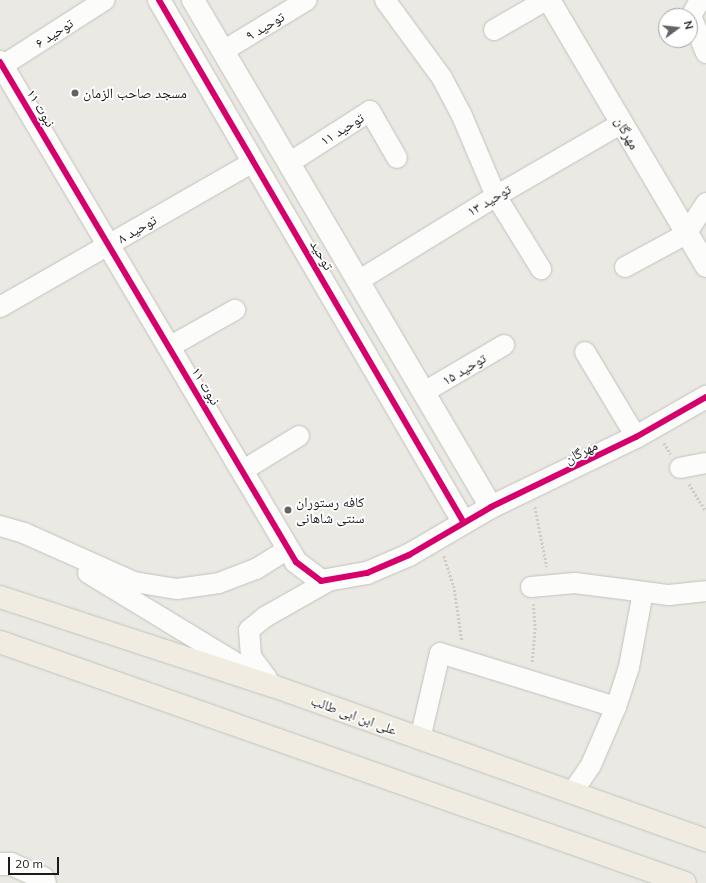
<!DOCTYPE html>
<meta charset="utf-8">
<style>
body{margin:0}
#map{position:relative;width:706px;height:883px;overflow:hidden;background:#eae9e3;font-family:Mulish,"Noto Naskh Arabic",sans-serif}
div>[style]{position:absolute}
.path>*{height:2.5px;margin-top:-1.25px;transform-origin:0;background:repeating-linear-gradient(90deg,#d5c9c4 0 2px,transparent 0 4px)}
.roads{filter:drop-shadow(0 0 1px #c2c2bf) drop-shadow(0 0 1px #c2c2bf)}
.minor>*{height:20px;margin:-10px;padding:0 10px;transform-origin:10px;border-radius:10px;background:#fcfcfb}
.tertiary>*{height:22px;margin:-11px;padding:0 11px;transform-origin:11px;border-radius:11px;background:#fcfcfb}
.primary>*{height:22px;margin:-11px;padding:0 11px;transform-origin:11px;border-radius:11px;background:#f0ece2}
.cycleway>*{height:6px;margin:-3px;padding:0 3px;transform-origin:3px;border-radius:3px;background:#d6006c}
.dots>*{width:11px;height:11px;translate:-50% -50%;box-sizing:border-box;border:2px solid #fff;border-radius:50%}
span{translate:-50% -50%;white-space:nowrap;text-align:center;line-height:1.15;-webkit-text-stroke:3.5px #fff;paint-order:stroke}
.street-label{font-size:14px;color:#1b1b1b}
.poi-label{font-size:14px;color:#1b1b1b}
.left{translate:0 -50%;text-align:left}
.north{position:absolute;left:658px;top:8px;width:40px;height:40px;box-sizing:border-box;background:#fff;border:1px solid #a4a4a4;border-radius:50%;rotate:75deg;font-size:11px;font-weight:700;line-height:16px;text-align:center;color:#1b1b1b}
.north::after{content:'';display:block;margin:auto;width:14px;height:18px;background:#636361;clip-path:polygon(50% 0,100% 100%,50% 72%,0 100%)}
.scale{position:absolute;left:8px;top:857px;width:51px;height:18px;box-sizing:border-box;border:2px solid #1b1b1b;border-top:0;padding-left:5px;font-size:12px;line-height:14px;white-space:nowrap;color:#1b1b1b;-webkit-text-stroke:3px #fff;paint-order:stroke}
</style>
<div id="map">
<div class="path">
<i style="left:664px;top:443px;width:13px;rotate:58deg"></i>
<i style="left:689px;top:484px;width:32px;rotate:58deg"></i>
<i style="left:535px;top:507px;width:61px;rotate:78.7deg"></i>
<i style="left:444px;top:556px;width:32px;rotate:72deg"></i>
<i style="left:454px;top:586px;width:56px;rotate:81.7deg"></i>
<i style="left:532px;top:662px;width:32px;rotate:-85deg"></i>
<i style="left:535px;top:630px;width:26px;rotate:-94deg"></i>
</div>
<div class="roads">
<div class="minor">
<i style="left:385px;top:0;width:97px;rotate:53.8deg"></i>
<i style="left:442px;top:78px;width:43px;rotate:62.2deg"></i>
<i style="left:462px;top:116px;width:87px;rotate:67deg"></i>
<i style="left:496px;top:196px;width:86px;rotate:58.3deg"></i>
<i style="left:700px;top:0;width:18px;rotate:119deg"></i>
<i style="left:691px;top:16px;width:40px;rotate:68deg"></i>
<i style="left:494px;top:30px;width:60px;rotate:-30deg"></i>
<i style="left:223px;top:51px;width:98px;rotate:-31.3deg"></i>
<i style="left:2px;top:66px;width:122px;rotate:-32.7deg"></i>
<i style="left:289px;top:163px;width:96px;rotate:-32.7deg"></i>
<i style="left:370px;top:111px;width:54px;rotate:60.1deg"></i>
<i style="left:625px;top:267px;width:69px;rotate:-28.4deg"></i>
<i style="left:686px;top:234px;width:37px;rotate:-57deg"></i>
<i style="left:358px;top:281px;width:162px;rotate:-31.6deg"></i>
<i style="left:496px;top:196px;width:146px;rotate:-30.1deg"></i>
<i style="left:0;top:307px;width:292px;rotate:-29.8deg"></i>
<i style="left:169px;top:347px;width:76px;rotate:-29.3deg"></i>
<i style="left:585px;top:352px;width:99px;rotate:59deg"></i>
<i style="left:424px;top:392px;width:93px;rotate:-30.4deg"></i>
<i style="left:680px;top:468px;width:26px;rotate:-11deg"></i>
<i style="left:242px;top:471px;width:67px;rotate:-31.6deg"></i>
<i style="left:0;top:526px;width:25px;rotate:16deg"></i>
<i style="left:24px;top:533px;width:120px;rotate:24deg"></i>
<i style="left:134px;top:582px;width:44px;rotate:9.2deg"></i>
<i style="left:177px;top:589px;width:42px;rotate:-8.1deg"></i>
<i style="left:219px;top:583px;width:40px;rotate:-21deg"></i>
<i style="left:256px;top:569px;width:38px;rotate:-32deg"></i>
<i style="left:88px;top:573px;width:197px;rotate:31.3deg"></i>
<i style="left:531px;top:587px;width:44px;rotate:-5.2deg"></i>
<i style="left:575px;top:583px;width:95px;rotate:7.3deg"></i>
<i style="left:669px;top:595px;width:37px;rotate:-6deg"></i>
<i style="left:267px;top:678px;width:26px;rotate:-127deg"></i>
<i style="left:251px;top:657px;width:27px;rotate:-94deg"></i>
<i style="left:249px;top:630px;width:21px;rotate:-39deg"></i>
<i style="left:265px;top:617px;width:77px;rotate:-29.6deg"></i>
<i style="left:420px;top:739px;width:88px;rotate:-76.9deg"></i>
<i style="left:440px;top:653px;width:184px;rotate:17.1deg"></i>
<i style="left:572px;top:793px;width:34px;rotate:-56deg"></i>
<i style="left:591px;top:765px;width:63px;rotate:-66.7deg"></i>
<i style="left:616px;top:707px;width:42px;rotate:-72deg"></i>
<i style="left:629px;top:667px;width:76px;rotate:-79.4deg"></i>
</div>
<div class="tertiary">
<i style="left:159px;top:0;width:605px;rotate:59.75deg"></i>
<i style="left:193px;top:0;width:588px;rotate:59.55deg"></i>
<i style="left:549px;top:0;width:309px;rotate:59.4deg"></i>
<i style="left:0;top:62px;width:581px;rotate:59.37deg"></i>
<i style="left:296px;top:562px;width:31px;rotate:37deg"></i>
<i style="left:321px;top:581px;width:47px;rotate:-9.9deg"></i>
<i style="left:367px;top:573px;width:46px;rotate:-23.2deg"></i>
<i style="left:409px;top:555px;width:95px;rotate:-30.3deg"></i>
<i style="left:491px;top:507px;width:161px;rotate:-25.8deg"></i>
<i style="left:636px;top:437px;width:81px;rotate:-29.7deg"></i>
<i style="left:0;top:864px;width:11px"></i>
<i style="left:11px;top:864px;width:35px;rotate:24deg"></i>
<i style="left:43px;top:878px;width:5px;rotate:68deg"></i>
</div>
<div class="primary">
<i style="left:0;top:597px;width:287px;rotate:18.1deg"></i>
<i style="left:273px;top:686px;width:460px;rotate:19.6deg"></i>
<i style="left:0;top:642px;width:726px;rotate:19.38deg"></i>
</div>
</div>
<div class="cycleway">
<i style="left:159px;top:0;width:605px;rotate:59.75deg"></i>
<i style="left:0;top:62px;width:581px;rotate:59.37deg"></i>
<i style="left:296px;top:562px;width:31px;rotate:37deg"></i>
<i style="left:321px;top:581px;width:47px;rotate:-9.9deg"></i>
<i style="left:367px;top:573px;width:46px;rotate:-23.2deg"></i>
<i style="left:409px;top:555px;width:95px;rotate:-30.3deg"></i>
<i style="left:491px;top:507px;width:161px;rotate:-25.8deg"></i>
<i style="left:636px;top:437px;width:81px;rotate:-29.7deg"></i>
</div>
<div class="dots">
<i style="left:75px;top:93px;background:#636361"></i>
<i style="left:288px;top:510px;background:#636361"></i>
</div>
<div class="street-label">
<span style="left:265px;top:26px;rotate:-31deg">توحید ۹</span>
<span style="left:54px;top:33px;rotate:-33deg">توحید ۶</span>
<span style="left:41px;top:108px;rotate:59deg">نبوت ۱۱</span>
<span style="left:342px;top:129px;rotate:-32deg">توحید ۱۱</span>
<span style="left:627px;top:133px;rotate:60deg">مهرگان</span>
<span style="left:489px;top:200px;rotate:-31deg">توحید ۱۳</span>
<span style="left:137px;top:229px;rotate:-30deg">توحید ۸</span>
<span style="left:322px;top:255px;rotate:60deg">توحید</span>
<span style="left:464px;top:369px;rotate:-31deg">توحید ۱۵</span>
<span style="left:206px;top:386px;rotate:59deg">نبوت ۱۱</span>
<span style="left:581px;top:452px;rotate:-27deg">مهرگان</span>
<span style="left:354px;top:715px;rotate:20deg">علی ابن ابی طالب</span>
</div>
<div class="poi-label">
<span class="left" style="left:83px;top:93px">مسجد صاحب الزمان</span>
<span class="left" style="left:296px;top:510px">کافه رستوران<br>سنتی شاهانی</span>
</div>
<div class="north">N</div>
<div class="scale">20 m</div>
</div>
